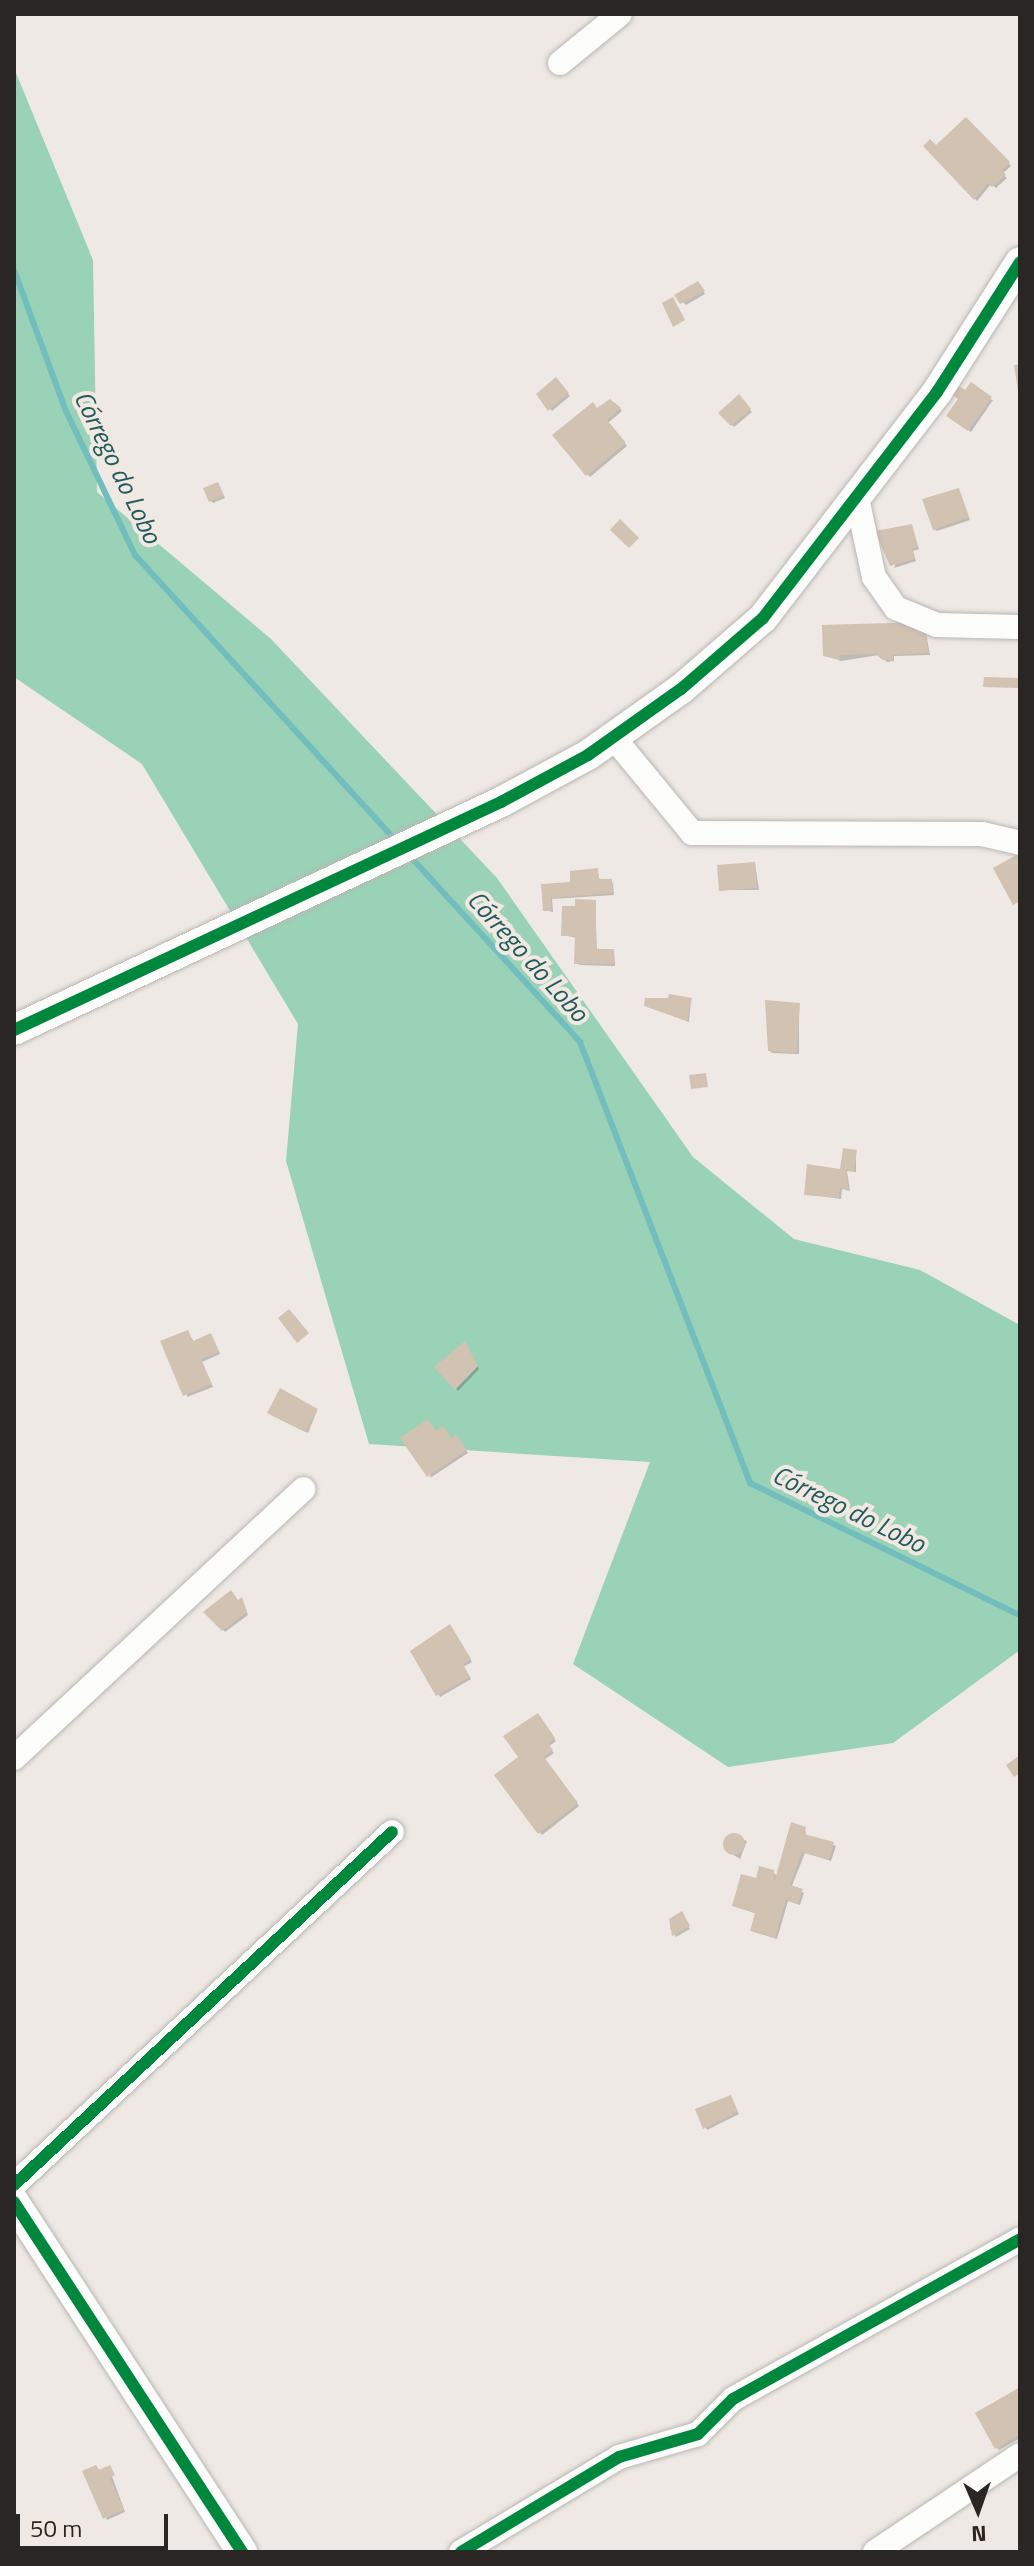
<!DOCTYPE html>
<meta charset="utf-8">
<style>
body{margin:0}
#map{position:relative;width:1034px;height:2566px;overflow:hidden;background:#eee9e4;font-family:"Titillium Web",sans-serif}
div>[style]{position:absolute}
.forest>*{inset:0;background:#99d2b7}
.shadow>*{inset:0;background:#0003}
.stream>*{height:6px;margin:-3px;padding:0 3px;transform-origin:3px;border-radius:3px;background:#72bdbe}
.building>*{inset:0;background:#d1c2b1}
.round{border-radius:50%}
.roads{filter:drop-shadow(0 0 2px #bab6b4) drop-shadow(0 0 2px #bab6b4)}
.minor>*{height:24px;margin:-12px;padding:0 12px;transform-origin:12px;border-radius:12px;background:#fcfcfb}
.tertiary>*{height:30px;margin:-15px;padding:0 15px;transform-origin:15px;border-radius:15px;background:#fcfcfb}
.cycleway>*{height:12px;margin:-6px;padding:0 6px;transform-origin:6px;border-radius:6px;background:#00873e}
span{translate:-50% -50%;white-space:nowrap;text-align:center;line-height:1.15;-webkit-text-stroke:8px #f1e8e1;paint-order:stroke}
.water-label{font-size:26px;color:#205b5d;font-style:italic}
.frame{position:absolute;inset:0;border:16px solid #292623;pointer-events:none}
.north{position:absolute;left:938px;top:2470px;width:80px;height:80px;-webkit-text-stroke:6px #f1e8e1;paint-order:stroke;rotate:178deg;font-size:22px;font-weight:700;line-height:32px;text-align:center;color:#292623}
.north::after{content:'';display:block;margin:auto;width:28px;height:36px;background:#292623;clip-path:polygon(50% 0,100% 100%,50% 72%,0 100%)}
.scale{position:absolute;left:16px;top:2514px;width:152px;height:36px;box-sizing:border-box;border:4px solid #292623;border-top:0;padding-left:10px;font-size:24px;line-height:28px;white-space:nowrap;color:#292623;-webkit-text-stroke:6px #f1e8e1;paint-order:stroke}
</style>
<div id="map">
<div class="forest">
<i style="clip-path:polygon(14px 68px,93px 260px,97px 492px,271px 639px,497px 878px,693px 1157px,794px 1239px,920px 1270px,1020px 1325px,1020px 1650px,893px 1743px,728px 1767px,573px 1664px,650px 1462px,369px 1444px,286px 1161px,298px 1024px,142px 764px,14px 677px)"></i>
</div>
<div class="shadow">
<i style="clip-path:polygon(966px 119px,1011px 166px,1002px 174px,1007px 178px,996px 188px,991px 184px,977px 201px,925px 146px,936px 148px)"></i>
<i style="clip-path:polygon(700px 285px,705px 294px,686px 305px,677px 296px)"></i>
<i style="clip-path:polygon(556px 380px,570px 396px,552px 411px,538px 394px)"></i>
<i style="clip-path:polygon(965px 392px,993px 400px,971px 432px,950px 418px)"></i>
<i style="clip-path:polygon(739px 397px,752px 412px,734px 427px,721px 413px)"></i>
<i style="clip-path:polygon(615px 403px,622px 411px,608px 423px,627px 446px,590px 477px,555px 436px)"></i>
<i style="clip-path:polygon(220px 487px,225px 498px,213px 503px,211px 501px)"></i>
<i style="clip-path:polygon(958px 490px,970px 520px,937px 531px,934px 529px)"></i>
<i style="clip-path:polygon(911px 527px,919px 549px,913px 551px,916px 561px,894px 568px)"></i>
<i style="clip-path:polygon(925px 627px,930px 655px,894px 656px,894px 661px,887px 662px,879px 655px,841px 661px,825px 655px)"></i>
<i style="clip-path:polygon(755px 864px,759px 890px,721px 890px)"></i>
<i style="clip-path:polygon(597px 870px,600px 881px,613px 883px,614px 895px,552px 899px,553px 912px,545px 910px,544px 886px,573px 884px)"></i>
<i style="clip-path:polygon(595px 902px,597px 951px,614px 951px,615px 966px,579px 965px,577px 938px,563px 935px,577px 908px)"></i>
<i style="clip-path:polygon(691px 1000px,689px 1022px,646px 1006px)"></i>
<i style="clip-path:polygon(799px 1005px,799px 1054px,772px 1053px,770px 1051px)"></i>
<i style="clip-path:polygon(856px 1152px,856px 1172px,847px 1171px,850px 1191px,842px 1189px,841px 1199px,806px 1194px,842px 1171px)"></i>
<i style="clip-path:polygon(188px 1332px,194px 1342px,213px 1338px,220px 1354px,202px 1362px,213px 1387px,187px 1397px)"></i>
<i style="clip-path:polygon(467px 1346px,479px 1369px,458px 1391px,437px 1367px)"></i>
<i style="clip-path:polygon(317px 1411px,308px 1433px,271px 1415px)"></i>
<i style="clip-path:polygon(436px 1433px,458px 1439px,468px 1453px,430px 1478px)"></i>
<i style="clip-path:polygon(242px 1600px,248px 1615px,225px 1632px,206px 1612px)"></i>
<i style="clip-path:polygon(452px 1629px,472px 1662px,463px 1667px,471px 1679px,440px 1697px,412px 1652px)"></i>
<i style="clip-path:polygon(540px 1717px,556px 1741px,548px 1747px,554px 1753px,544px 1760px,579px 1806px,542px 1835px,497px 1775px,521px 1757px)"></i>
<i style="clip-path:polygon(805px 1828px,806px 1837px,836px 1846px,831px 1861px,805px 1853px,791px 1888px,804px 1893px,800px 1905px,788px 1901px,777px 1939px,755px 1932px,757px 1914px,734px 1906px,757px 1881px,773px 1872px,778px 1877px)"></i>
<i style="clip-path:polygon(730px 1834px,747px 1841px,740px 1859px,724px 1849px)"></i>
<i style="clip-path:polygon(681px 1914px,690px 1929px,676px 1937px,670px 1928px)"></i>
<i style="clip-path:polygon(732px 2099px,739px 2114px,707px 2130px,697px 2110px)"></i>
<i style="clip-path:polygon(1020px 2389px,1020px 2438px,999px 2450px,997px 2448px)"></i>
<i style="clip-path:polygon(109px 2468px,125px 2512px,107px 2520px,85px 2472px)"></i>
</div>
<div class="stream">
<i style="left:14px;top:270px;width:150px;rotate:69.8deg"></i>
<i style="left:66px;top:411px;width:160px;rotate:64.4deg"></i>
<i style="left:135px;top:555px;width:386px;rotate:47.6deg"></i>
<i style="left:408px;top:854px;width:255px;rotate:47.5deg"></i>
<i style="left:580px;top:1042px;width:473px;rotate:68.9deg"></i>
<i style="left:750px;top:1483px;width:301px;rotate:26.1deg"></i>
</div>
<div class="building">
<i style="clip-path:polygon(966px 117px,1010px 162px,1002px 170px,1006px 175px,992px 187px,988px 183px,974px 200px,923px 146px,930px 139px,936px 145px)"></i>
<i style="clip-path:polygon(698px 281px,705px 291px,680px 304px,674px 295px)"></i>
<i style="clip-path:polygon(673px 297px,685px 320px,673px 327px,662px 303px)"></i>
<i style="clip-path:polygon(1020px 364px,1020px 391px,1018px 391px,1014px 365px)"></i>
<i style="clip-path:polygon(556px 377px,569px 393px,548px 411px,536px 394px)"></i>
<i style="clip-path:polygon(971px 382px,992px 397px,968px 431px,946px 416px,958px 399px,948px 392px,954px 383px,965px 390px)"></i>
<i style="clip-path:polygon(739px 394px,751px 409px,731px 426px,718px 413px)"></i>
<i style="clip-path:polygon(610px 399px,621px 408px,607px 420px,626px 443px,586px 476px,552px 435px,593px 402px,597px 408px)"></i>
<i style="clip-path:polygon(218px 482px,224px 496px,209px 502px,203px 488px)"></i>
<i style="clip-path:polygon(959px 488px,969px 517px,933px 530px,922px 499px)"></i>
<i style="clip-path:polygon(620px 519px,639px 538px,629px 548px,610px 530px)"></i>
<i style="clip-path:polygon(912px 524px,918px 547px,912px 549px,915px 559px,890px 566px,875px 531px)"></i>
<i style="clip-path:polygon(923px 622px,929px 653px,893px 655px,893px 660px,883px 660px,875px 654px,839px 655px,840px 660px,823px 656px,822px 625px)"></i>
<i style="clip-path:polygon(984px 677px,1020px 678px,1020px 688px,983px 687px)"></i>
<i style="clip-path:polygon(1020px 853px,1020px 901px,1013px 905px,993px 868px)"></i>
<i style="clip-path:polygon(755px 862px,757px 888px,719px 891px,717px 865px)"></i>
<i style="clip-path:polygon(598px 868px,599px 879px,612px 879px,613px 893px,551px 898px,552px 911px,543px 911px,541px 884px,570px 882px,570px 871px)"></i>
<i style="clip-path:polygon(575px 899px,596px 900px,596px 949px,614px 949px,614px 964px,574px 964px,575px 936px,561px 936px,562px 906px,575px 906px)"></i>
<i style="clip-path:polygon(669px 994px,692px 998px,687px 1021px,644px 1006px,645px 998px,668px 998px)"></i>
<i style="clip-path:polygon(765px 1000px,800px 1003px,797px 1053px,768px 1051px)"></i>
<i style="clip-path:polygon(706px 1073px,708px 1087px,691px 1089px,689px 1075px)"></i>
<i style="clip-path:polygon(843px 1148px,857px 1150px,854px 1171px,846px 1170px,849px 1190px,840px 1188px,839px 1198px,804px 1195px,807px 1164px,840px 1169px)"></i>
<i style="clip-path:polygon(289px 1309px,309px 1333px,297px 1343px,278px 1318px)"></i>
<i style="clip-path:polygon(188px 1330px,193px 1341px,211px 1333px,219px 1352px,201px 1359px,212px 1384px,183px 1396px,160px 1341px)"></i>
<i style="clip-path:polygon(465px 1341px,478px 1366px,455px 1390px,434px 1367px)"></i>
<i style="clip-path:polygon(280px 1388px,318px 1409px,305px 1432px,267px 1413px)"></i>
<i style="clip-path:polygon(428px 1419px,436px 1431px,443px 1426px,452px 1438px,456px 1434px,467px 1450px,427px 1477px,400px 1438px)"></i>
<i style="clip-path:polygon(231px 1590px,238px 1600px,242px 1597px,247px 1612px,222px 1631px,203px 1612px)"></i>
<i style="clip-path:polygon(450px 1624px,471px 1659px,463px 1664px,470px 1677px,436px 1696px,410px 1651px)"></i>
<i style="clip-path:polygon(538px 1713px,555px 1738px,548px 1744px,553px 1750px,544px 1757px,578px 1803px,538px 1834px,494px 1775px,518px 1757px,503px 1736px)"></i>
<i style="clip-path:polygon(1020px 1755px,1020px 1773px,1014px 1777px,1006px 1765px)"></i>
<i style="clip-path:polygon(791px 1822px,806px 1827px,804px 1834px,834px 1842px,829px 1860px,802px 1852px,790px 1885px,803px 1889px,798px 1904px,786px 1900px,775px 1938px,750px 1931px,755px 1913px,732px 1906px,741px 1874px,756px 1878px,759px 1866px,774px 1870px,774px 1883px)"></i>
<i class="round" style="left:723px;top:1833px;width:22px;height:22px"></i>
<i style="clip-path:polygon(682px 1911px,690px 1926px,672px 1936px,669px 1919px)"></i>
<i style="clip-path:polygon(731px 2095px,738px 2112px,703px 2129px,695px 2109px)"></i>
<i style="clip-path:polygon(1020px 2387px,1020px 2435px,995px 2449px,975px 2413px)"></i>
<i style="clip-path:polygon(96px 2465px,99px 2470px,110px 2465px,115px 2475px,110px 2478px,124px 2510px,103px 2519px,82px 2471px)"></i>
</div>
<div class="roads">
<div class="minor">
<i style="left:560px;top:63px;width:77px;rotate:-39.2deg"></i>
<i style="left:857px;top:498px;width:81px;rotate:77.9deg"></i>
<i style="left:874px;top:577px;width:38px;rotate:55deg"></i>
<i style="left:896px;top:608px;width:44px;rotate:22.5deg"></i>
<i style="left:937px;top:625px;width:83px;rotate:1.4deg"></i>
<i style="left:613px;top:737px;width:124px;rotate:50.5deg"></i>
<i style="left:692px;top:833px;width:290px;rotate:0.2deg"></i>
<i style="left:982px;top:834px;width:39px;rotate:13deg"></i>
<i style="left:14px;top:1758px;width:395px;rotate:-42.9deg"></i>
<i style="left:14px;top:2185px;width:517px;rotate:-43.04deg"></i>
<i style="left:461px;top:2552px;width:184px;rotate:-31deg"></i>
<i style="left:619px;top:2457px;width:82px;rotate:-16.2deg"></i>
<i style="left:698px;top:2434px;width:49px;rotate:-45deg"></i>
<i style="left:733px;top:2399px;width:329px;rotate:-29.1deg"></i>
<i style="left:875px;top:2552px;width:174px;rotate:-33.8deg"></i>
</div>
<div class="tertiary">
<i style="left:14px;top:1030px;width:538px;rotate:-25.09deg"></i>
<i style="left:501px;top:802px;width:99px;rotate:-28.4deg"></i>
<i style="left:588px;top:755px;width:114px;rotate:-35.4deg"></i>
<i style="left:681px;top:689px;width:108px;rotate:-40.9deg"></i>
<i style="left:763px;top:618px;width:285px;rotate:-52.4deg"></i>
<i style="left:937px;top:392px;width:154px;rotate:-57.4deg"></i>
<i style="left:14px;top:2202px;width:418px;rotate:56.9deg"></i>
</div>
</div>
<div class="cycleway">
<i style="left:14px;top:1030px;width:538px;rotate:-25.09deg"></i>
<i style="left:501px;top:802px;width:99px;rotate:-28.4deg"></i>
<i style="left:588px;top:755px;width:114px;rotate:-35.4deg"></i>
<i style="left:681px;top:689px;width:108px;rotate:-40.9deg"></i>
<i style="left:763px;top:618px;width:285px;rotate:-52.4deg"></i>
<i style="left:937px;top:392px;width:154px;rotate:-57.4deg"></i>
<i style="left:14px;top:2185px;width:517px;rotate:-43.04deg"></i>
<i style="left:14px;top:2202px;width:418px;rotate:56.9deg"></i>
<i style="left:461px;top:2552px;width:184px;rotate:-31deg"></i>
<i style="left:619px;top:2457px;width:82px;rotate:-16.2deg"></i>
<i style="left:698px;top:2434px;width:49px;rotate:-45deg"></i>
<i style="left:733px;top:2399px;width:329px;rotate:-29.1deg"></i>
</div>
<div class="water-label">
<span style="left:118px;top:467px;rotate:64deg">Córrego do Lobo</span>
<span style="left:528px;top:956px;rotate:48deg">Córrego do Lobo</span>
<span style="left:849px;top:1509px;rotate:26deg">Córrego do Lobo</span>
</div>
<div class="frame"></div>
<div class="north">N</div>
<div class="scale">50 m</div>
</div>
